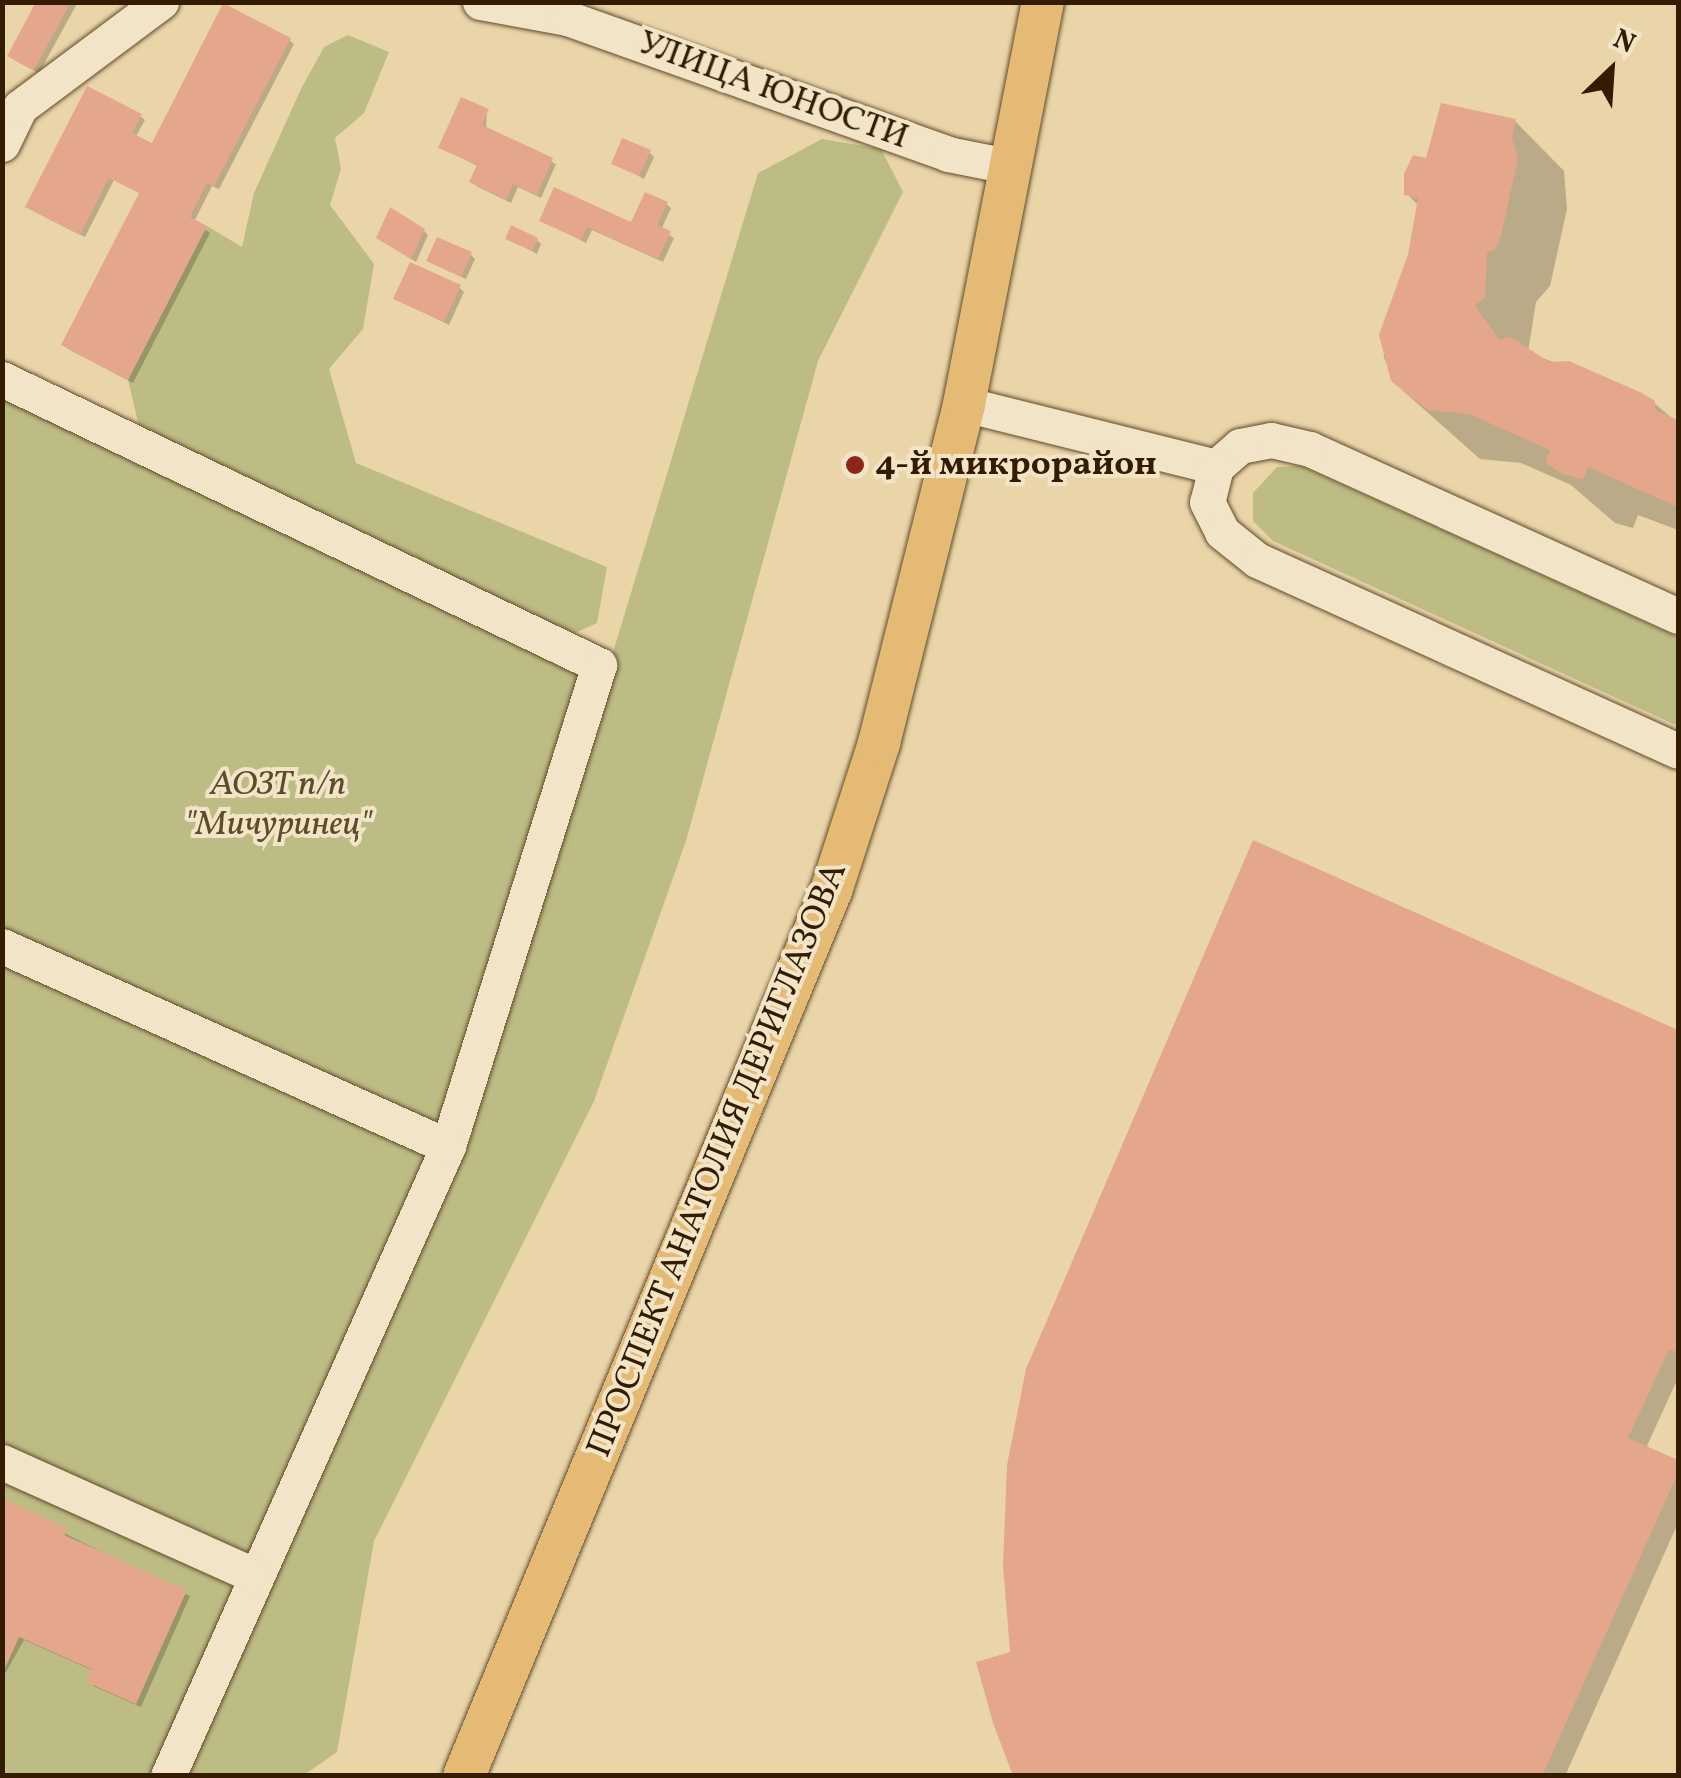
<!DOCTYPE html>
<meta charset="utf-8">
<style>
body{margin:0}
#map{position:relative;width:1681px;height:1778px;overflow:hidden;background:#ead5a9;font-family:Vollkorn,serif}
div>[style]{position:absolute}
.green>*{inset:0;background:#bdbc84}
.shadow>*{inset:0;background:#0003}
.building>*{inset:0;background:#e5a78b}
.roads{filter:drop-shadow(0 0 2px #614a2a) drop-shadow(0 0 2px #614a2a)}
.minor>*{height:35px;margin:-17.5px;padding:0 17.5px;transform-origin:17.5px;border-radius:17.5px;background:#f1e4c7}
.major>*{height:42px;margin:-21px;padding:0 21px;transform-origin:21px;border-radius:21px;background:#e5ba74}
.dots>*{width:28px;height:28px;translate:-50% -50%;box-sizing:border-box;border:5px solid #f1e4c7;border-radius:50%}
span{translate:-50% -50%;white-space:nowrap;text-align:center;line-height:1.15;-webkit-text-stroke:8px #f1e4c7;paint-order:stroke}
.street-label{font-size:35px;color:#331c00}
.poi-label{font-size:35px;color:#331c00;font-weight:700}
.left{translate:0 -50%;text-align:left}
.park-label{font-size:35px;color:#5c4c28;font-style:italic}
.frame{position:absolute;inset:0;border:5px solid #331c00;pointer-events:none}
.north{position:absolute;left:1561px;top:20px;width:100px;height:100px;-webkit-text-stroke:8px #f1e4c7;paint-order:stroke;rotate:25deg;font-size:28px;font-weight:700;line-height:40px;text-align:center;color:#331c00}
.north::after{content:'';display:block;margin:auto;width:35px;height:45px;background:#331c00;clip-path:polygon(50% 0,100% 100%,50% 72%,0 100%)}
</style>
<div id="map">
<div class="green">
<i style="clip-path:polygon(348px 35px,389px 52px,364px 113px,335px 138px,341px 169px,330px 205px,374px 264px,363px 329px,329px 369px,356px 463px,607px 567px,597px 623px,566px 637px,611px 659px,758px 173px,822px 139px,881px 149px,903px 192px,818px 361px,686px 841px,594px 1101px,374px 1541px,337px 1752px,304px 1775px,3px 1775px,2px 370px,141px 435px,128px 380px,207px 226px,242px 247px,254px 193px,301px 89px,324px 47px)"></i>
<i style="clip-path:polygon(1301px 466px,1678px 637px,1678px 726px,1273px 541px,1253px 521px,1253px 493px,1277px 467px)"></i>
</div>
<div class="shadow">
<i style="clip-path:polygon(39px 2px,78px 2px,39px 73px,14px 60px)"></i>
<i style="clip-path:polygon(289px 40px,294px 44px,219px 189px,212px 186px,194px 222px,210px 233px,133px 383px,68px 349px,64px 345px,141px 194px,114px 180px,85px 237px,33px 211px,140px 116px,145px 120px,135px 138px,153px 146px)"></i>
<i style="clip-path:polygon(487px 111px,486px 130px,556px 164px,541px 198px,518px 187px,511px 203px,476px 186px,479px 167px,441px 147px)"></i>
<i style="clip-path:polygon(1515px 121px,1564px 171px,1567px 209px,1550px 286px,1536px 302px,1528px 352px,1654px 403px,1678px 423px,1678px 530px,1638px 515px,1633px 528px,1615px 523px,1571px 485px,1521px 463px,1480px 459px,1401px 389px,1384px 358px,1383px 324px,1410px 255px,1419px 206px,1407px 194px,1428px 161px)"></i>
<i style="clip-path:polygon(649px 152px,654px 157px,644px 179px,614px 163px)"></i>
<i style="clip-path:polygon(666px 204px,671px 208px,661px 230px,674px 238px,663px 262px,592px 230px,586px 243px,542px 220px,632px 225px)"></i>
<i style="clip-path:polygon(424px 231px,428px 235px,416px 262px,384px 242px)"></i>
<i style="clip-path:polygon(508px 238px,537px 240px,541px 244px,537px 254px)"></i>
<i style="clip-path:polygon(471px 255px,475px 259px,466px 279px,429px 261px)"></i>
<i style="clip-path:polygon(459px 287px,464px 292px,449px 325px,396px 299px)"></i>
<i style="clip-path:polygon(1254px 843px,1678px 1033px,1678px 1378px,1646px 1448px,1678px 1462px,1678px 1523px,1565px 1776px,1016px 1776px,1012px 1654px)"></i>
<i style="clip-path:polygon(2px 1502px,190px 1596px,141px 1707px,93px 1686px,94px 1671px,24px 1640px,2px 1679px)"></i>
</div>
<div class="building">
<i style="clip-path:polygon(36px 2px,71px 2px,34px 70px,7px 56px)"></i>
<i style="clip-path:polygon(223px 3px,291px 38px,214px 186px,207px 183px,190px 217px,207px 226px,128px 380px,61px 345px,139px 193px,109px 178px,80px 235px,25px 207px,87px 86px,142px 114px,132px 133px,152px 143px)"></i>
<i style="clip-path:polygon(461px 97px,489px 109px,482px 125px,553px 158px,537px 195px,513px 184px,506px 200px,469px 182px,477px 165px,438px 148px)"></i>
<i style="clip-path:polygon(1441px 103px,1516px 119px,1512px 138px,1518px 158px,1501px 236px,1495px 250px,1487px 252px,1485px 297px,1475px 305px,1499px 340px,1511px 337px,1549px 362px,1569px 361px,1642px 393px,1655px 401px,1655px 410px,1678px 420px,1678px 507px,1588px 467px,1583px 479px,1562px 474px,1545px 462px,1550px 450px,1469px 414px,1428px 410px,1391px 381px,1379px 335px,1408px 254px,1418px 198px,1404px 195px,1404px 174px,1413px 155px,1426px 158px)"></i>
<i style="clip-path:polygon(622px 138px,651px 150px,639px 176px,611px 164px)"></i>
<i style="clip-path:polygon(554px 187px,631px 222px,645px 192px,668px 202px,657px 225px,671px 231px,658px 259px,587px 227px,581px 240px,539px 221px)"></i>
<i style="clip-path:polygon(390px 207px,425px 229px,411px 259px,376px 238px)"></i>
<i style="clip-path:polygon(511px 225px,538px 238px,532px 251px,505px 239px)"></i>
<i style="clip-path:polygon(437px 237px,472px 252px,461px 277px,426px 261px)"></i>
<i style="clip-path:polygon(410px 262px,461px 285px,444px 322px,393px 299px)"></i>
<i style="clip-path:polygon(1253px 840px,1678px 1030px,1678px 1353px,1669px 1349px,1628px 1438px,1678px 1460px,1678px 1473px,1542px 1776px,1013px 1776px,993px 1723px,976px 1662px,1010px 1652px,1003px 1565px,1007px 1465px,1026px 1369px)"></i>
<i style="clip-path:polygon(2px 1499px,68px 1528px,64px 1535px,187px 1590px,136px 1704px,86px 1682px,91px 1669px,19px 1637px,2px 1675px)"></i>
</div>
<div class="roads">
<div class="minor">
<i style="left:480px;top:2px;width:88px;rotate:10.4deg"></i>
<i style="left:567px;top:18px;width:405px;rotate:19.6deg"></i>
<i style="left:948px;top:154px;width:66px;rotate:11.3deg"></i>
<i style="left:2px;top:144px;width:41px;rotate:-64.1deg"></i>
<i style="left:20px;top:107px;width:176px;rotate:-36.7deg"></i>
<i style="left:2px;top:379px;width:662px;rotate:25.6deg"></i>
<i style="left:599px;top:665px;width:504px;rotate:107.43deg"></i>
<i style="left:448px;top:1146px;width:689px;rotate:113.96deg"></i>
<i style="left:964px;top:404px;width:260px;rotate:14deg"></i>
<i style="left:1678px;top:616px;width:404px;rotate:-155.6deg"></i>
<i style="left:1310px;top:449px;width:40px;rotate:-167deg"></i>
<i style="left:1271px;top:440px;width:32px;rotate:169deg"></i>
<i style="left:1240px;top:446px;width:32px;rotate:139deg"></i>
<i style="left:1216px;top:467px;width:36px;rotate:104deg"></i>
<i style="left:1207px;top:502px;width:34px;rotate:63deg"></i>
<i style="left:1222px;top:532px;width:45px;rotate:38.7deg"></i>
<i style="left:1257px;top:560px;width:462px;rotate:24.4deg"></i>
<i style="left:2px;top:946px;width:489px;rotate:24.2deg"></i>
<i style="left:2px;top:1462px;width:276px;rotate:24.2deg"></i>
</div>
<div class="major">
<i style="left:464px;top:1776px;width:958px;rotate:-67.48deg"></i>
<i style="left:831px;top:891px;width:156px;rotate:-72deg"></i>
<i style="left:879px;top:743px;width:349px;rotate:-75.9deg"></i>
<i style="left:964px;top:404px;width:410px;rotate:-78.9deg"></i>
</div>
</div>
<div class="dots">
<i style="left:855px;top:465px;background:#8f2418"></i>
</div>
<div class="street-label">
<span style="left:773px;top:91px;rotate:20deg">УЛИЦА ЮНОСТИ</span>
<span style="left:718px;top:1160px;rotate:-68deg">ПРОСПЕКТ АНАТОЛИЯ ДЕРИГЛАЗОВА</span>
</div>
<div class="poi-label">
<span class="left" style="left:875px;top:465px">4-й микрорайон</span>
</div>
<div class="park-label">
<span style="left:278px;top:805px">АОЗТ п/п<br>"Мичуринец"</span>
</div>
<div class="frame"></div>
<div class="north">N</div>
</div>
